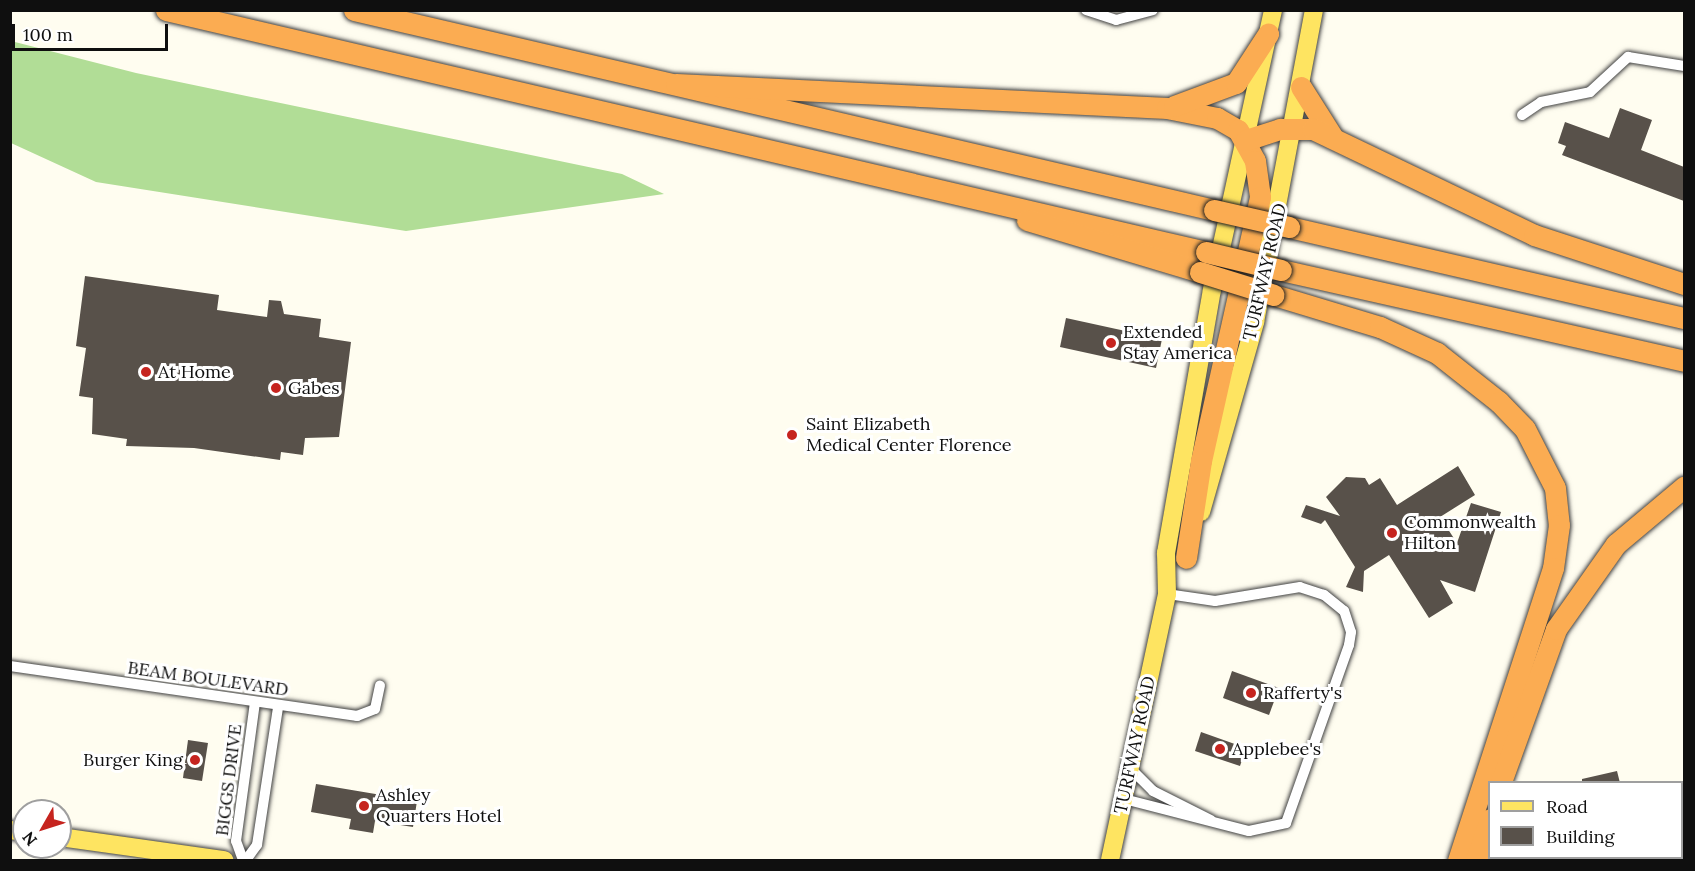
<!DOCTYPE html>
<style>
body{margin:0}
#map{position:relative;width:1695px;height:871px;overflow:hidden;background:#fffdf0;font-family:Lora,serif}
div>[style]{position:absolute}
.forest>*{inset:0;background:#b1dd96}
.building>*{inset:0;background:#58514a}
.roads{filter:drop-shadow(0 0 2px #424242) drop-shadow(0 0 2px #424242)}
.street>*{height:10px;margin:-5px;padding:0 5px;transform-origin:5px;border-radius:5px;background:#fff}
.primary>*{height:18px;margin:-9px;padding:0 9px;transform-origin:9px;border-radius:9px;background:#fee461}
.highway>*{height:21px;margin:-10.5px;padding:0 10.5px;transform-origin:10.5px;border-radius:10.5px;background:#fbac52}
.bridges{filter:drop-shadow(0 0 2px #202020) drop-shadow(0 0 2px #202020)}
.highway-bridge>*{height:21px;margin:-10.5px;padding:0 10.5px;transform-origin:10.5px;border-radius:10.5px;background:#fbac52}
.dots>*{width:16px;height:16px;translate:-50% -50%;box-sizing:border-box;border:3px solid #fff;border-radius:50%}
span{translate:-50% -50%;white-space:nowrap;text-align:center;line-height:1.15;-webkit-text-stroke:6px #fff;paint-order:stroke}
.street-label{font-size:18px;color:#0f0f0f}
.poi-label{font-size:18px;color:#0f0f0f}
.left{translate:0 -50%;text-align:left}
.right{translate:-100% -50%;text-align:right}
.frame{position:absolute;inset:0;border:12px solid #0f0f0f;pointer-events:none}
.legend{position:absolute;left:1488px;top:781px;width:195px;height:78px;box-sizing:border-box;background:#fff;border:2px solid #9f9f9f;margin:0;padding:8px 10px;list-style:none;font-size:18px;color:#0f0f0f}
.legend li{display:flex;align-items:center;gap:12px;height:30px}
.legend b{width:30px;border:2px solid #9f9f9f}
.north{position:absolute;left:12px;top:799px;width:60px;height:60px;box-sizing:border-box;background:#fff;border:2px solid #9f9f9f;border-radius:50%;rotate:231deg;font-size:16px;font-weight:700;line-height:24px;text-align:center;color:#0f0f0f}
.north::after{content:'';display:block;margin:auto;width:21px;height:27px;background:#c6241f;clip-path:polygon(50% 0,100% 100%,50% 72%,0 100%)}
.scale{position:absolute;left:12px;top:24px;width:156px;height:27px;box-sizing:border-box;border:3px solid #0f0f0f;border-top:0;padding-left:8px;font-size:18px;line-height:21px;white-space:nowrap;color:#0f0f0f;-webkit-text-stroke:4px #fff;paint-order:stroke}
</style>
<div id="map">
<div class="forest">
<i style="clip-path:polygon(11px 41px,136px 73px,622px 174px,664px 194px,406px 231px,96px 182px,11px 143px)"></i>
</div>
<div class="building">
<i style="clip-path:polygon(1620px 108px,1652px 120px,1641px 150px,1684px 167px,1684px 201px,1562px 155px,1566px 146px,1558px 143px,1565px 122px,1609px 138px)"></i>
<i style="clip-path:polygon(85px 276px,219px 295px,217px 310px,267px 317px,269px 300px,281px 301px,284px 314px,321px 319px,319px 337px,351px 342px,339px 437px,305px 438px,303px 455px,281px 452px,280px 460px,194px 448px,126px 446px,127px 439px,92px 434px,93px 398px,79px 396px,86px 348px,76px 346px)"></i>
<i style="clip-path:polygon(1066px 318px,1162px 339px,1156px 368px,1060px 347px)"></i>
<i style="clip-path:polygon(1458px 466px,1475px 495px,1440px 517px,1457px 543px,1471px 503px,1501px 512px,1475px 592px,1440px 580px,1453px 603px,1429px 618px,1389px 555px,1364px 571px,1363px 592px,1346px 587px,1355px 567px,1325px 520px,1321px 524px,1301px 517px,1306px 505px,1340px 516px,1326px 497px,1346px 477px,1365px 478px,1369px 485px,1380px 478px,1397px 505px)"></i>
<i style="clip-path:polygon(1232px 671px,1279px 688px,1269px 715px,1223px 698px)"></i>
<i style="clip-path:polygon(1201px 732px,1246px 748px,1240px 766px,1195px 751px)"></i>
<i style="clip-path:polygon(188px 740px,208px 743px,202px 781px,183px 778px)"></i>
<i style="clip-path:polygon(1617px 771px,1620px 783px,1582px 783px,1582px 779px)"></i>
<i style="clip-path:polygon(316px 784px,417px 801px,413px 827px,375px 821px,373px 833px,349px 829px,351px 819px,311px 812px)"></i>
</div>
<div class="roads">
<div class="street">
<i style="left:1086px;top:10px;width:32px;rotate:18deg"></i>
<i style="left:1116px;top:20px;width:38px;rotate:-15deg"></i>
<i style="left:1522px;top:115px;width:23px;rotate:-34deg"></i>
<i style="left:1541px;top:102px;width:50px;rotate:-11.5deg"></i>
<i style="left:1590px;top:92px;width:52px;rotate:-42.6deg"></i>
<i style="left:1628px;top:57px;width:57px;rotate:9.1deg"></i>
<i style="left:10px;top:666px;width:351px;rotate:8.2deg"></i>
<i style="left:357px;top:716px;width:19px;rotate:-21deg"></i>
<i style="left:375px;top:709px;width:24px;rotate:-78deg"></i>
<i style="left:1130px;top:768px;width:33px;rotate:45deg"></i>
<i style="left:1153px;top:791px;width:65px;rotate:26.6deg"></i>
<i style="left:1124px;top:799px;width:129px;rotate:14.4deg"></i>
<i style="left:1249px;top:831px;width:38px;rotate:-12deg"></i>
<i style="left:1286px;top:823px;width:189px;rotate:-70.5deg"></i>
<i style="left:1349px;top:645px;width:13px;rotate:-81deg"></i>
<i style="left:1351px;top:632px;width:22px;rotate:-108deg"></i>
<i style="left:1344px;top:611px;width:26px;rotate:-141deg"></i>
<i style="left:1324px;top:595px;width:25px;rotate:-162deg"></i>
<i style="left:1300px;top:587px;width:86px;rotate:170.6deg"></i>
<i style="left:1215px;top:601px;width:49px;rotate:-171.7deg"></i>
<i style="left:243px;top:860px;width:20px;rotate:-110deg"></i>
<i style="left:236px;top:841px;width:139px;rotate:-82.2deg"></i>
<i style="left:246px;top:860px;width:19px;rotate:-54deg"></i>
<i style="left:257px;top:845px;width:140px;rotate:-81.3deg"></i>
</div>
<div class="primary">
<i style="left:1201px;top:512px;width:198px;rotate:-74.1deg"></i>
<i style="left:1255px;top:322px;width:318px;rotate:-79.3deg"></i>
<i style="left:10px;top:830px;width:14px;rotate:8deg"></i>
<i style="left:60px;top:837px;width:166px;rotate:8deg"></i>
<i style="left:1110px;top:860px;width:272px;rotate:-77.9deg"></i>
<i style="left:1167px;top:594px;width:41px;rotate:-91.4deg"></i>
<i style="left:1166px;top:553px;width:267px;rotate:-80.1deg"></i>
<i style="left:1212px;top:290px;width:287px;rotate:-77.7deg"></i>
</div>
<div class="highway">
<i style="left:166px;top:10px;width:1068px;rotate:13.1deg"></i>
<i style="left:354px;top:10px;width:883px;rotate:13.09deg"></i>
<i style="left:676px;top:84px;width:492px;rotate:2.8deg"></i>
<i style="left:1167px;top:108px;width:51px;rotate:11.3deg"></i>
<i style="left:1217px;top:118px;width:24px;rotate:30deg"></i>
<i style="left:1238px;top:130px;width:35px;rotate:61deg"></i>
<i style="left:1255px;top:161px;width:36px;rotate:82deg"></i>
<i style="left:1260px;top:197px;width:271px;rotate:102.6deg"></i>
<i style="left:1201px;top:461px;width:98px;rotate:98.8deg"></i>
<i style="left:1301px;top:87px;width:58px;rotate:57.7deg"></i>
<i style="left:1174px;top:106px;width:66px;rotate:-20.4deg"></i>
<i style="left:1236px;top:83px;width:59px;rotate:-56.9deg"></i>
<i style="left:1246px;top:140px;width:36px;rotate:-18deg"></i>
<i style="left:1280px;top:129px;width:33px"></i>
<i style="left:1313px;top:129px;width:245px;rotate:25.6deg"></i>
<i style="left:1534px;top:235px;width:158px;rotate:18.1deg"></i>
<i style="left:1027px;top:220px;width:181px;rotate:16.7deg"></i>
<i style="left:1289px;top:227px;width:405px;rotate:13deg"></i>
<i style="left:1281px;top:270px;width:413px;rotate:12.7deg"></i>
<i style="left:1274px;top:295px;width:111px;rotate:16.8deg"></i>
<i style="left:1380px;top:327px;width:63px;rotate:24.5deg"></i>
<i style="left:1437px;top:353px;width:79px;rotate:38.3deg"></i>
<i style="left:1499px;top:402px;width:37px;rotate:46deg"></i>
<i style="left:1525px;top:429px;width:66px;rotate:63deg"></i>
<i style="left:1555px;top:488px;width:37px;rotate:84deg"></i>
<i style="left:1559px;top:525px;width:43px;rotate:97.9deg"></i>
<i style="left:1553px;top:568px;width:307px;rotate:108deg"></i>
<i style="left:1501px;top:782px;width:163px;rotate:-70.2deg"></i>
<i style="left:1556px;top:629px;width:104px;rotate:-54.8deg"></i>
<i style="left:1616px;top:544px;width:89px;rotate:-40deg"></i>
<i style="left:1476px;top:860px;width:43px;rotate:-71.1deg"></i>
</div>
</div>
<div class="bridges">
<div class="highway-bridge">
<i style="left:1214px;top:210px;width:77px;rotate:12.8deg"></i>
<i style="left:1206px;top:252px;width:77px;rotate:13.5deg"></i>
<i style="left:1200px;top:272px;width:77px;rotate:17.3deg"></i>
</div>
</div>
<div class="dots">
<i style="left:1111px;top:343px;background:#c6241f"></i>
<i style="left:146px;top:372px;background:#c6241f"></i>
<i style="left:276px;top:388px;background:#c6241f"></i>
<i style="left:792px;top:435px;background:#c6241f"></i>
<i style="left:1392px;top:533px;background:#c6241f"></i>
<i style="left:1251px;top:693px;background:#c6241f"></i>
<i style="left:1220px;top:749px;background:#c6241f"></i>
<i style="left:195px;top:760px;background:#c6241f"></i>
<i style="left:364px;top:806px;background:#c6241f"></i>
</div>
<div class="street-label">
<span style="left:1265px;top:272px;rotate:-77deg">TURFWAY ROAD</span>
<span style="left:208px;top:679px;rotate:8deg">BEAM BOULEVARD</span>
<span style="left:1135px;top:745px;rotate:-78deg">TURFWAY ROAD</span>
<span style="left:229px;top:780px;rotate:-83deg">BIGGS DRIVE</span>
</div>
<div class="poi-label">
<span class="left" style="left:1123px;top:343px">Extended<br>Stay America</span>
<span class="left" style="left:158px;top:372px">At Home</span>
<span class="left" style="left:288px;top:388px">Gabes</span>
<span class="left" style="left:806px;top:435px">Saint Elizabeth<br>Medical Center Florence</span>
<span class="left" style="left:1404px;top:533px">Commonwealth<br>Hilton</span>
<span class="left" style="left:1263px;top:693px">Rafferty's</span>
<span class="left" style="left:1232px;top:749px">Applebee's</span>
<span class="right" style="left:183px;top:760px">Burger King</span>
<span class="left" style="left:376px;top:806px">Ashley<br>Quarters Hotel</span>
</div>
<div class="frame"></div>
<ul class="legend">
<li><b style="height:8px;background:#fee461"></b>Road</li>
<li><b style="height:16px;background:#58514a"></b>Building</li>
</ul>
<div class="north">N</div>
<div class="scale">100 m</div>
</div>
